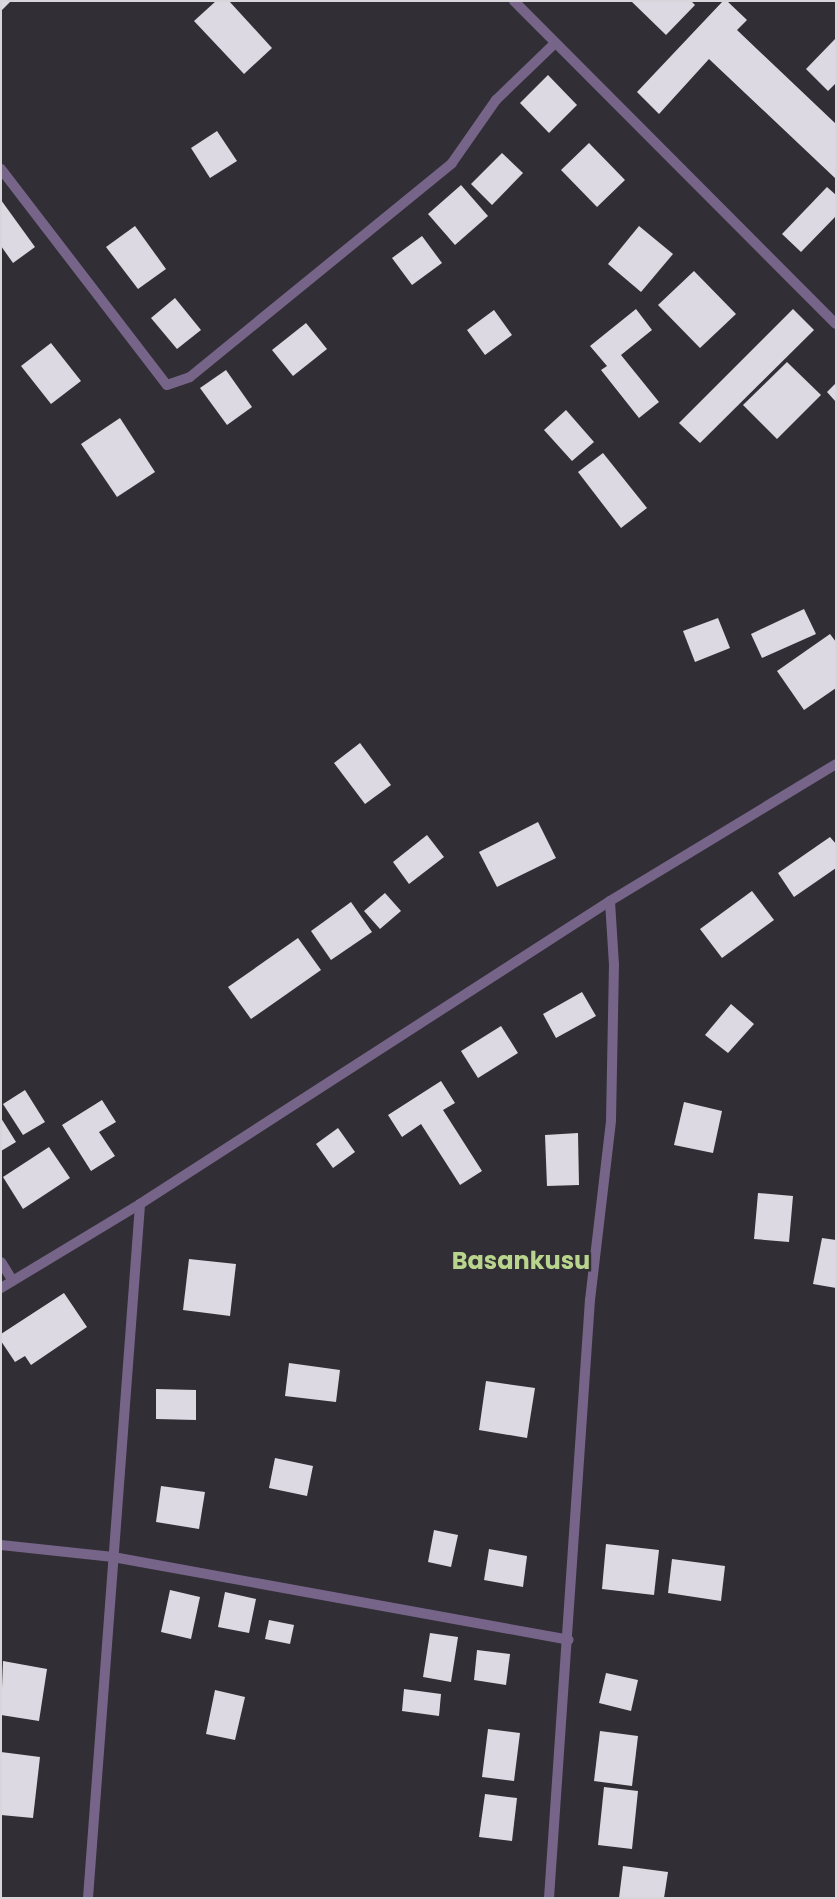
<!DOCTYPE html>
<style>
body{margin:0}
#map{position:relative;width:837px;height:1899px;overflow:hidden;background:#312e35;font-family:Poppins,sans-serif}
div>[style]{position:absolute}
.building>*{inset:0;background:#ddd9e2}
.minor>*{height:10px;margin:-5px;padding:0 5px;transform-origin:5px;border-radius:5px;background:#766589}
.tertiary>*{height:10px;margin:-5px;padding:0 5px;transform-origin:5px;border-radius:5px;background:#766589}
span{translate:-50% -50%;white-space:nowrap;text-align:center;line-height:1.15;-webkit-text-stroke:5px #312e35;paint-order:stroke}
.town-label{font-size:24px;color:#b9d58d;font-weight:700}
.frame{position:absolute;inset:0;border:2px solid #d8d6db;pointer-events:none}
</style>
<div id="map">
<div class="building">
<i style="clip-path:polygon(1px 1px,11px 1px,1px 11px)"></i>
<i style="clip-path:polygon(216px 1px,229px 1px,272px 48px,244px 74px,194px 21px)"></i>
<i style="clip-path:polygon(631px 1px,691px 1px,695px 5px,666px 35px)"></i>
<i style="clip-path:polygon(723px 1px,727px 1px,747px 20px,737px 30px,836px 124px,836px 179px,709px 59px,659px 114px,637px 92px)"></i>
<i style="clip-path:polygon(836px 38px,836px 83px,828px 91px,806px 69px)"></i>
<i style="clip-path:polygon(548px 75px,577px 105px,549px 133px,520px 103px)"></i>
<i style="clip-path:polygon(217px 131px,237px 161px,210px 178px,191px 148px)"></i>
<i style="clip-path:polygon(589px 143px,625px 180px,597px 207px,561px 170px)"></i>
<i style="clip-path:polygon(502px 153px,523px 173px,492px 205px,471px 184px)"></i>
<i style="clip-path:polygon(461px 185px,488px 216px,455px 245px,428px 214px)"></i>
<i style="clip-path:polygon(827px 187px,836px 195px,836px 216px,801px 252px,782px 234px)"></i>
<i style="clip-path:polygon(1px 200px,35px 247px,13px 263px,1px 246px)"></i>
<i style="clip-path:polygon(135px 226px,166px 269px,138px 289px,106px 247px)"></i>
<i style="clip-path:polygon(639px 226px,673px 254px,641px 292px,608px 264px)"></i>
<i style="clip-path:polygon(422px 236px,442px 263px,412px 285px,392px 258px)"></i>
<i style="clip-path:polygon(694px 271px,736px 314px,700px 348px,658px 305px)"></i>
<i style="clip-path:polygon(175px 298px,201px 330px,177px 349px,151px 318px)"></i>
<i style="clip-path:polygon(636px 309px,652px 330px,621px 355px,659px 402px,639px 418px,601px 370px,607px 366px,590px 346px)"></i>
<i style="clip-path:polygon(793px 309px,814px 330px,700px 443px,679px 423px)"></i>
<i style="clip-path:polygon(494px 310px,512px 335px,485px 355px,467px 330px)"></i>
<i style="clip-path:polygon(306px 323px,327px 349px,293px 376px,272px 350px)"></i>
<i style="clip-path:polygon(51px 343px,81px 381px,51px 404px,21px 366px)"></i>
<i style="clip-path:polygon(787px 362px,821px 395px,777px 439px,743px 405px)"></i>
<i style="clip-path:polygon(226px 370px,252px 407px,227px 425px,200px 388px)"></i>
<i style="clip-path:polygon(836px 383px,836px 402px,827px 392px)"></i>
<i style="clip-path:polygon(566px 410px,594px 442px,572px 461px,544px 430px)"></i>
<i style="clip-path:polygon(120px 418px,155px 472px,117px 497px,81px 444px)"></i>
<i style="clip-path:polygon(603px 453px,647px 508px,621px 528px,578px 472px)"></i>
<i style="clip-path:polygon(804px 609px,816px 634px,762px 658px,751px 634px)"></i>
<i style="clip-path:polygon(718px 618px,730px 648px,695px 662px,683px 631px)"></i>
<i style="clip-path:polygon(830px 634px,836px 642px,836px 688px,804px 710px,777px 671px)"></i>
<i style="clip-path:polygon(360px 743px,391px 785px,365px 804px,334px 763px)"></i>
<i style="clip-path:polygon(538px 822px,556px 858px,497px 887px,479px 852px)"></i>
<i style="clip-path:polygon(427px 835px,444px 857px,409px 884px,393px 862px)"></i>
<i style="clip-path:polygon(830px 837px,836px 844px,836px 868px,794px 897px,778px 873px)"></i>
<i style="clip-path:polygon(752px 891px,774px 920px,722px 958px,700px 929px)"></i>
<i style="clip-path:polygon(385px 893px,401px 911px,380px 929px,364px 911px)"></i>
<i style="clip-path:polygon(351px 902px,372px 932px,331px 960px,311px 931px)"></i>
<i style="clip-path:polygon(298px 938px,321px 970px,251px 1019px,228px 987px)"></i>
<i style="clip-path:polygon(582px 992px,596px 1016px,556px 1038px,543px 1014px)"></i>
<i style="clip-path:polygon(731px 1004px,754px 1024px,728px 1053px,705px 1035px)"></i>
<i style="clip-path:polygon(501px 1026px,518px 1053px,478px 1078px,461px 1051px)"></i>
<i style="clip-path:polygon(441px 1081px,455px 1103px,443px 1110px,482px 1171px,460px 1185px,421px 1124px,402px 1137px,388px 1115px)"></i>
<i style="clip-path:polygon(25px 1090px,45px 1122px,23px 1135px,3px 1104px)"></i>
<i style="clip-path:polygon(102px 1100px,116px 1122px,99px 1132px,115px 1156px,91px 1171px,62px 1125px)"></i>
<i style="clip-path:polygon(684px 1102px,722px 1111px,713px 1153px,674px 1145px)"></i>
<i style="clip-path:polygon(1px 1118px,16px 1142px,1px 1151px)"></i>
<i style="clip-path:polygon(338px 1128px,355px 1152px,333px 1168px,316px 1144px)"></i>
<i style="clip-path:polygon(578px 1133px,579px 1185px,547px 1186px,545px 1135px)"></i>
<i style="clip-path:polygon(49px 1147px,70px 1178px,23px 1209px,3px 1177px)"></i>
<i style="clip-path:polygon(758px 1193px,793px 1196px,789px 1242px,754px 1239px)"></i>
<i style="clip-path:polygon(822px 1238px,836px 1240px,836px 1288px,813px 1284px)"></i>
<i style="clip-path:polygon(189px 1259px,236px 1264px,230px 1316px,183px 1310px)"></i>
<i style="clip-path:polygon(64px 1293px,87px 1327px,31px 1365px,25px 1356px,15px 1362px,1px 1341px,1px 1334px)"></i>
<i style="clip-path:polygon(289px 1363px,340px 1370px,336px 1402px,285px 1396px)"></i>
<i style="clip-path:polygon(486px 1381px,535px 1388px,527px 1438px,479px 1430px)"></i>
<i style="clip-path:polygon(156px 1389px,196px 1390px,196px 1420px,156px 1419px)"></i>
<i style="clip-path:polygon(275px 1458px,313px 1466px,307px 1496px,269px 1488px)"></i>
<i style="clip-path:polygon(161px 1486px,205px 1492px,199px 1529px,156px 1522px)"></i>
<i style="clip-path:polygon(434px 1530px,458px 1535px,451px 1567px,428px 1562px)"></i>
<i style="clip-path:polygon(606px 1544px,659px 1550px,654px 1595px,602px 1589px)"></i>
<i style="clip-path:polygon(489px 1549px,527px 1556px,523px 1587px,484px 1580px)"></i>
<i style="clip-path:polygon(672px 1559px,725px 1566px,721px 1601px,668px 1593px)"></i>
<i style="clip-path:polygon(170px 1590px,200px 1597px,191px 1639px,161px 1632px)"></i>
<i style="clip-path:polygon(225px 1592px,256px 1599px,249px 1633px,218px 1627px)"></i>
<i style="clip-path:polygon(269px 1620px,294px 1625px,290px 1644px,265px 1639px)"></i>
<i style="clip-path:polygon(430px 1633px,458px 1637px,451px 1682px,423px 1677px)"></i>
<i style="clip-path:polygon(477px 1650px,510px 1654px,506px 1685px,474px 1680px)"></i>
<i style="clip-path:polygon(3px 1661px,47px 1669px,39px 1721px,1px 1715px)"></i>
<i style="clip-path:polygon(606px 1673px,638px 1680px,631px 1711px,599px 1703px)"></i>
<i style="clip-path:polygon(404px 1689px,441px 1694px,439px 1716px,402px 1711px)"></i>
<i style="clip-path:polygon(215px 1690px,245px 1697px,235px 1740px,206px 1734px)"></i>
<i style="clip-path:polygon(488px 1729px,520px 1733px,514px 1781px,482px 1777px)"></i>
<i style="clip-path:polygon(600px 1731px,638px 1736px,632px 1786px,594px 1781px)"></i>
<i style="clip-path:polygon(1px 1752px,40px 1757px,33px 1818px,1px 1815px)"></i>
<i style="clip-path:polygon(604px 1787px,638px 1791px,632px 1849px,598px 1845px)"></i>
<i style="clip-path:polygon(485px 1794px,517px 1798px,512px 1841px,479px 1837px)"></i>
<i style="clip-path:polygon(623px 1866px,668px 1872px,664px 1898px,619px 1898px)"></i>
</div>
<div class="minor">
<i style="left:514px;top:1px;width:456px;rotate:45.1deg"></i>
<i style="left:1px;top:169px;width:272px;rotate:52.5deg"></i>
<i style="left:167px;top:385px;width:24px;rotate:-19deg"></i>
<i style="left:190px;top:377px;width:338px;rotate:-39.2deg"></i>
<i style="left:452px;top:163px;width:77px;rotate:-55.1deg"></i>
<i style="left:496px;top:100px;width:82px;rotate:-44deg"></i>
<i style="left:1px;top:1262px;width:22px;rotate:58deg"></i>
<i style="left:1px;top:1545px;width:113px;rotate:6.1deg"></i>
<i style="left:113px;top:1557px;width:463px;rotate:10.3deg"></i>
<i style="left:88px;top:1898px;width:696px;rotate:-85.71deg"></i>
<i style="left:549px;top:1898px;width:599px;rotate:-86.08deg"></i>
<i style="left:590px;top:1300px;width:181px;rotate:-83.3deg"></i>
<i style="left:611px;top:1120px;width:155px;rotate:-88.9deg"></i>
<i style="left:614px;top:965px;width:64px;rotate:-93.6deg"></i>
</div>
<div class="tertiary">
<i style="left:1px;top:1288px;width:162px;rotate:-31.1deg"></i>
<i style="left:140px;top:1204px;width:559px;rotate:-32.81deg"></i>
<i style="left:610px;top:901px;width:264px;rotate:-31.2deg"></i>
</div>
<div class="town-label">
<span style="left:521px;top:1261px">Basankusu</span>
</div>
<div class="frame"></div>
</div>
